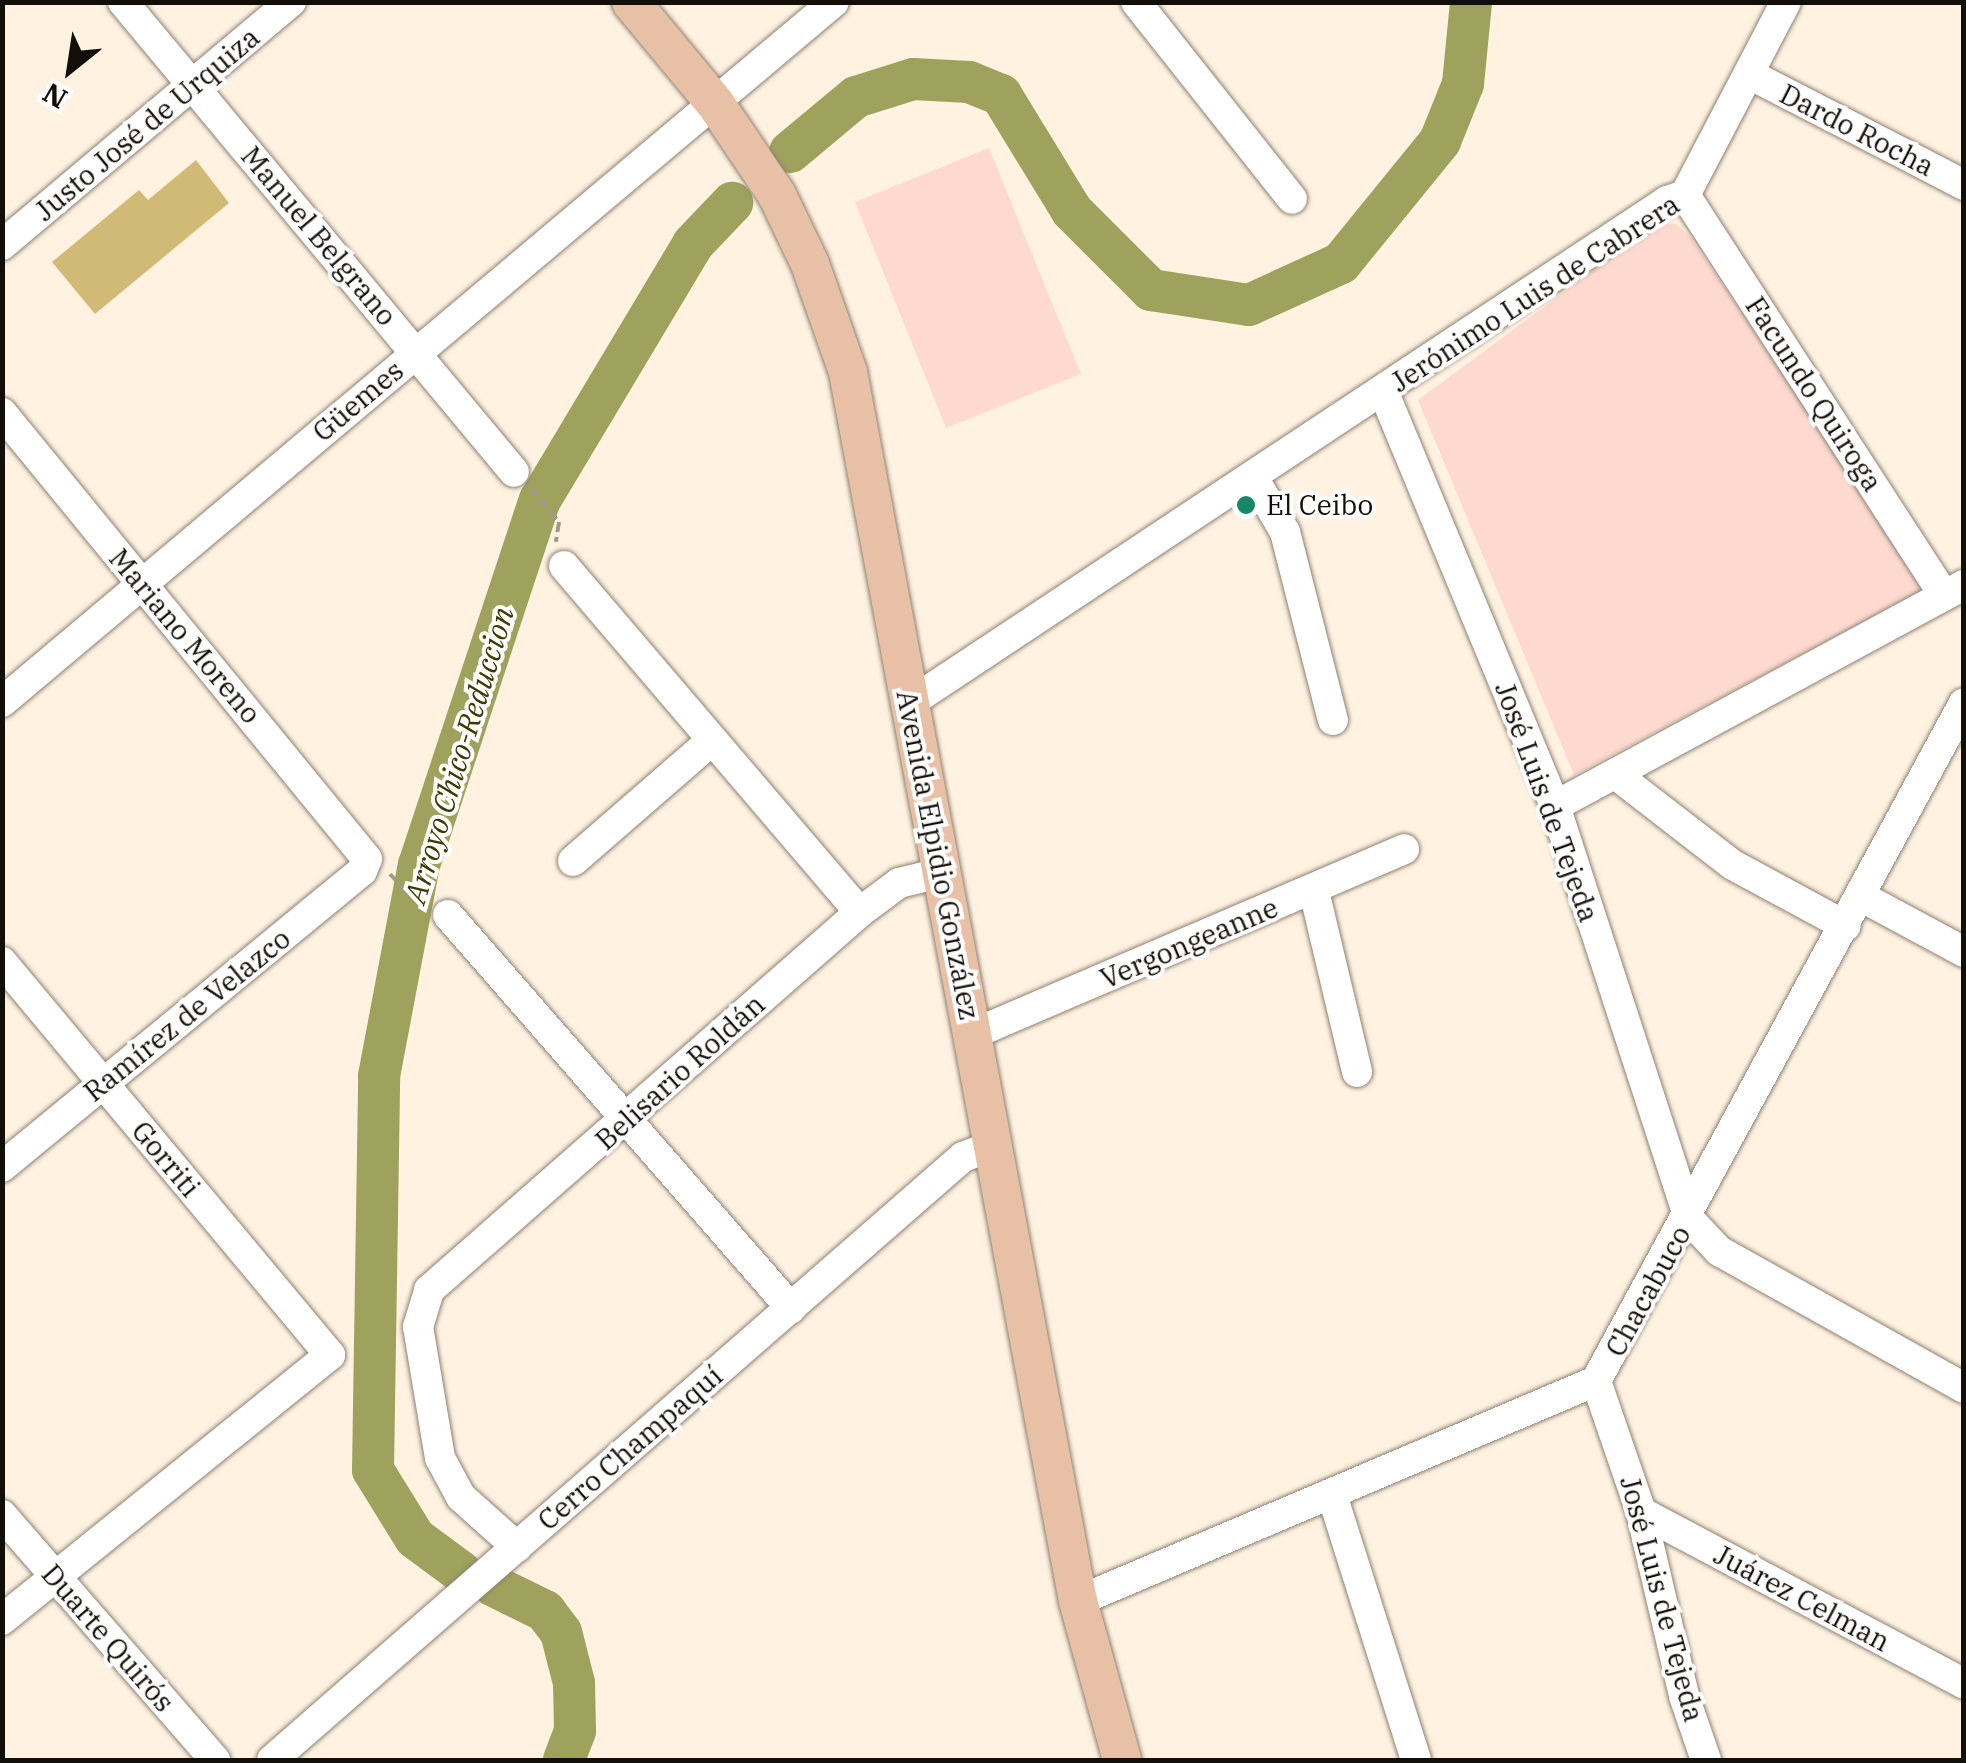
<!DOCTYPE html>
<meta charset="utf-8">
<style>
body{margin:0}
#map{position:relative;width:1966px;height:1763px;overflow:hidden;background:#fff2e1;font-family:"IBM Plex Serif",serif}
div>[style]{position:absolute}
.green>*{inset:0;background:#fdd9cf}
.river>*{height:42px;margin:-21px;padding:0 21px;transform-origin:21px;border-radius:21px;background:#9ea25c}
.building>*{inset:0;background:#d0ba75}
.path>*{height:4px;margin-top:-2px;transform-origin:0;background:repeating-linear-gradient(90deg,#a1988b 0 10px,transparent 0 15px)}
.roads{filter:drop-shadow(0 0 2px #8d8273) drop-shadow(0 0 2px #8d8273)}
.minor>*{height:30px;margin:-15px;padding:0 15px;transform-origin:15px;border-radius:15px;background:#fff}
.major>*{height:38px;margin:-19px;padding:0 19px;transform-origin:19px;border-radius:19px;background:#e8c0a5}
.dots>*{width:28px;height:28px;translate:-50% -50%;box-sizing:border-box;border:5px solid #fff;border-radius:50%}
span{translate:-50% -50%;white-space:nowrap;text-align:center;line-height:1.15;-webkit-text-stroke:8px #fff;paint-order:stroke}
.street-label{font-size:28px;color:#120e08}
.poi-label{font-size:28px;color:#120e08}
.left{translate:0 -50%;text-align:left}
.water-label{font-size:30px;color:#393b01;font-style:italic}
.frame{position:absolute;inset:0;border:5px solid #120e08;pointer-events:none}
.north{position:absolute;left:20px;top:20px;width:100px;height:100px;-webkit-text-stroke:8px #fff;paint-order:stroke;rotate:210deg;font-size:28px;font-weight:700;line-height:40px;text-align:center;color:#120e08}
.north::after{content:'';display:block;margin:auto;width:35px;height:45px;background:#120e08;clip-path:polygon(50% 0,100% 100%,50% 72%,0 100%)}
</style>
<div id="map">
<div class="green">
<i style="clip-path:polygon(989px 148px,1081px 374px,946px 428px,855px 202px)"></i>
<i style="clip-path:polygon(1658px 223px,1676px 224px,1691px 238px,1927px 588px,1574px 775px,1418px 400px)"></i>
</div>
<div class="river">
<i style="left:790px;top:152px;width:86px;rotate:-39.8deg"></i>
<i style="left:856px;top:97px;width:60px;rotate:-17.5deg"></i>
<i style="left:913px;top:79px;width:56px;rotate:3.1deg"></i>
<i style="left:969px;top:82px;width:35px;rotate:22deg"></i>
<i style="left:1001px;top:95px;width:136px;rotate:58.5deg"></i>
<i style="left:1072px;top:211px;width:112px;rotate:45deg"></i>
<i style="left:1151px;top:290px;width:99px;rotate:8.7deg"></i>
<i style="left:1249px;top:305px;width:101px;rotate:-24.5deg"></i>
<i style="left:1341px;top:263px;width:157px;rotate:-50.9deg"></i>
<i style="left:1440px;top:141px;width:61px;rotate:-68deg"></i>
<i style="left:1463px;top:84px;width:82px;rotate:-84.4deg"></i>
<i style="left:461px;top:1572px;width:57px;rotate:-143.5deg"></i>
<i style="left:415px;top:1538px;width:80px;rotate:-121.7deg"></i>
<i style="left:373px;top:1470px;width:394px;rotate:-89.1deg"></i>
<i style="left:379px;top:1076px;width:215px;rotate:-79.3deg"></i>
<i style="left:419px;top:865px;width:385px;rotate:-71.7deg"></i>
<i style="left:540px;top:500px;width:298px;rotate:-59.1deg"></i>
<i style="left:693px;top:244px;width:57px;rotate:-46.4deg"></i>
<i style="left:494px;top:1586px;width:57px;rotate:26.1deg"></i>
<i style="left:545px;top:1611px;width:26px;rotate:53deg"></i>
<i style="left:561px;top:1632px;width:53px;rotate:75.7deg"></i>
<i style="left:574px;top:1683px;width:48px;rotate:88.8deg"></i>
<i style="left:575px;top:1731px;width:31px;rotate:111deg"></i>
</div>
<div class="building">
<i style="clip-path:polygon(196px 160px,229px 203px,95px 314px,52px 262px,139px 190px,148px 200px)"></i>
</div>
<div class="path">
<i style="left:531px;top:488px;width:44px;rotate:50.5deg"></i>
<i style="left:559px;top:522px;width:20px;rotate:99deg"></i>
<i style="left:390px;top:874px;width:50px;rotate:47.4deg"></i>
</div>
<div class="roads">
<div class="minor">
<i style="left:123px;top:2px;width:611px;rotate:50.24deg"></i>
<i style="left:1136px;top:2px;width:251px;rotate:51.6deg"></i>
<i style="left:1751px;top:75px;width:240px;rotate:27.3deg"></i>
<i style="left:1685px;top:195px;width:475px;rotate:57.1deg"></i>
<i style="left:2px;top:245px;width:378px;rotate:-40.1deg"></i>
<i style="left:1384px;top:393px;width:447px;rotate:67.5deg"></i>
<i style="left:1555px;top:806px;width:434px;rotate:72deg"></i>
<i style="left:1689px;top:1219px;width:44px;rotate:46.8deg"></i>
<i style="left:1719px;top:1251px;width:281px;rotate:29.2deg"></i>
<i style="left:2px;top:413px;width:576px;rotate:50.7deg"></i>
<i style="left:367px;top:859px;width:13px;rotate:113deg"></i>
<i style="left:362px;top:871px;width:466px;rotate:140.6deg"></i>
<i style="left:1254px;top:479px;width:61px;rotate:59.7deg"></i>
<i style="left:1285px;top:532px;width:194px;rotate:75.7deg"></i>
<i style="left:564px;top:566px;width:455px;rotate:49.5deg"></i>
<i style="left:2px;top:702px;width:1087px;rotate:-40.08deg"></i>
<i style="left:908px;top:704px;width:911px;rotate:-33.53deg"></i>
<i style="left:1667px;top:201px;width:19px;rotate:-18deg"></i>
<i style="left:1685px;top:195px;width:218px;rotate:-62.4deg"></i>
<i style="left:1619px;top:777px;width:144px;rotate:37.7deg"></i>
<i style="left:1733px;top:865px;width:128px;rotate:28.4deg"></i>
<i style="left:1555px;top:806px;width:465px;rotate:-28.4deg"></i>
<i style="left:573px;top:861px;width:183px;rotate:-41deg"></i>
<i style="left:1314px;top:891px;width:186px;rotate:76.6deg"></i>
<i style="left:1862px;top:897px;width:116px;rotate:28.3deg"></i>
<i style="left:448px;top:915px;width:522px;rotate:48.89deg"></i>
<i style="left:2px;top:962px;width:512px;rotate:50.15deg"></i>
<i style="left:330px;top:1355px;width:422px;rotate:141.1deg"></i>
<i style="left:973px;top:1034px;width:469px;rotate:-23.2deg"></i>
<i style="left:1596px;top:1381px;width:139px;rotate:71deg"></i>
<i style="left:1641px;top:1512px;width:189px;rotate:76.8deg"></i>
<i style="left:1684px;top:1696px;width:68px;rotate:71deg"></i>
<i style="left:1333px;top:1498px;width:275px;rotate:72.4deg"></i>
<i style="left:1641px;top:1512px;width:366px;rotate:28deg"></i>
<i style="left:2px;top:1515px;width:325px;rotate:49deg"></i>
<i style="left:517px;top:1547px;width:75px;rotate:-138.2deg"></i>
<i style="left:461px;top:1497px;width:44px;rotate:-118.3deg"></i>
<i style="left:440px;top:1458px;width:133px;rotate:-99.5deg"></i>
<i style="left:418px;top:1327px;width:39px;rotate:-73deg"></i>
<i style="left:429px;top:1290px;width:573px;rotate:-41.25deg"></i>
<i style="left:860px;top:912px;width:49px;rotate:-36.6deg"></i>
<i style="left:899px;top:883px;width:42px;rotate:-13.7deg"></i>
<i style="left:1078px;top:1601px;width:563px;rotate:-23.01deg"></i>
<i style="left:1596px;top:1381px;width:771px;rotate:-61.51deg"></i>
<i style="left:272px;top:1760px;width:917px;rotate:-41.11deg"></i>
<i style="left:963px;top:1157px;width:34px;rotate:-21deg"></i>
</div>
<div class="major">
<i style="left:631px;top:2px;width:131px;rotate:50.3deg"></i>
<i style="left:715px;top:103px;width:111px;rotate:56deg"></i>
<i style="left:777px;top:195px;width:76px;rotate:64.4deg"></i>
<i style="left:810px;top:264px;width:114px;rotate:70.6deg"></i>
<i style="left:848px;top:372px;width:1250px;rotate:79.4deg"></i>
<i style="left:1078px;top:1601px;width:165px;rotate:74.5deg"></i>
</div>
</div>
<div class="dots">
<i style="left:1246px;top:505px;background:#168767"></i>
</div>
<div class="street-label">
<span style="left:147px;top:124px;rotate:-40deg">Justo José de Urquiza</span>
<span style="left:1857px;top:130px;rotate:27deg">Dardo Rocha</span>
<span style="left:319px;top:236px;rotate:50deg">Manuel Belgrano</span>
<span style="left:1535px;top:293px;rotate:-33deg">Jerónimo Luis de Cabrera</span>
<span style="left:1814px;top:394px;rotate:57deg">Facundo Quiroga</span>
<span style="left:358px;top:401px;rotate:-40deg">Güemes</span>
<span style="left:185px;top:636px;rotate:50deg">Mariano Moreno</span>
<span style="left:1547px;top:802px;rotate:70deg">José Luis de Tejeda</span>
<span style="left:938px;top:855px;rotate:79deg">Avenida Elpidio González</span>
<span style="left:1189px;top:943px;rotate:-23deg">Vergongeanne</span>
<span style="left:187px;top:1015px;rotate:-39deg">Ramírez de Velazco</span>
<span style="left:680px;top:1072px;rotate:-42deg">Belisario Roldán</span>
<span style="left:166px;top:1159px;rotate:50deg">Gorriti</span>
<span style="left:1648px;top:1291px;rotate:-61deg">Chacabuco</span>
<span style="left:630px;top:1448px;rotate:-41deg">Cerro Champaquí</span>
<span style="left:1802px;top:1598px;rotate:28deg">Juárez Celman</span>
<span style="left:1662px;top:1599px;rotate:75deg">José Luis de Tejeda</span>
<span style="left:108px;top:1638px;rotate:49deg">Duarte Quirós</span>
</div>
<div class="poi-label">
<span class="left" style="left:1266px;top:505px">El Ceibo</span>
</div>
<div class="water-label">
<span style="left:459px;top:755px;rotate:-73deg">Arroyo Chico-Reduccion</span>
</div>
<div class="frame"></div>
<div class="north">N</div>
</div>
